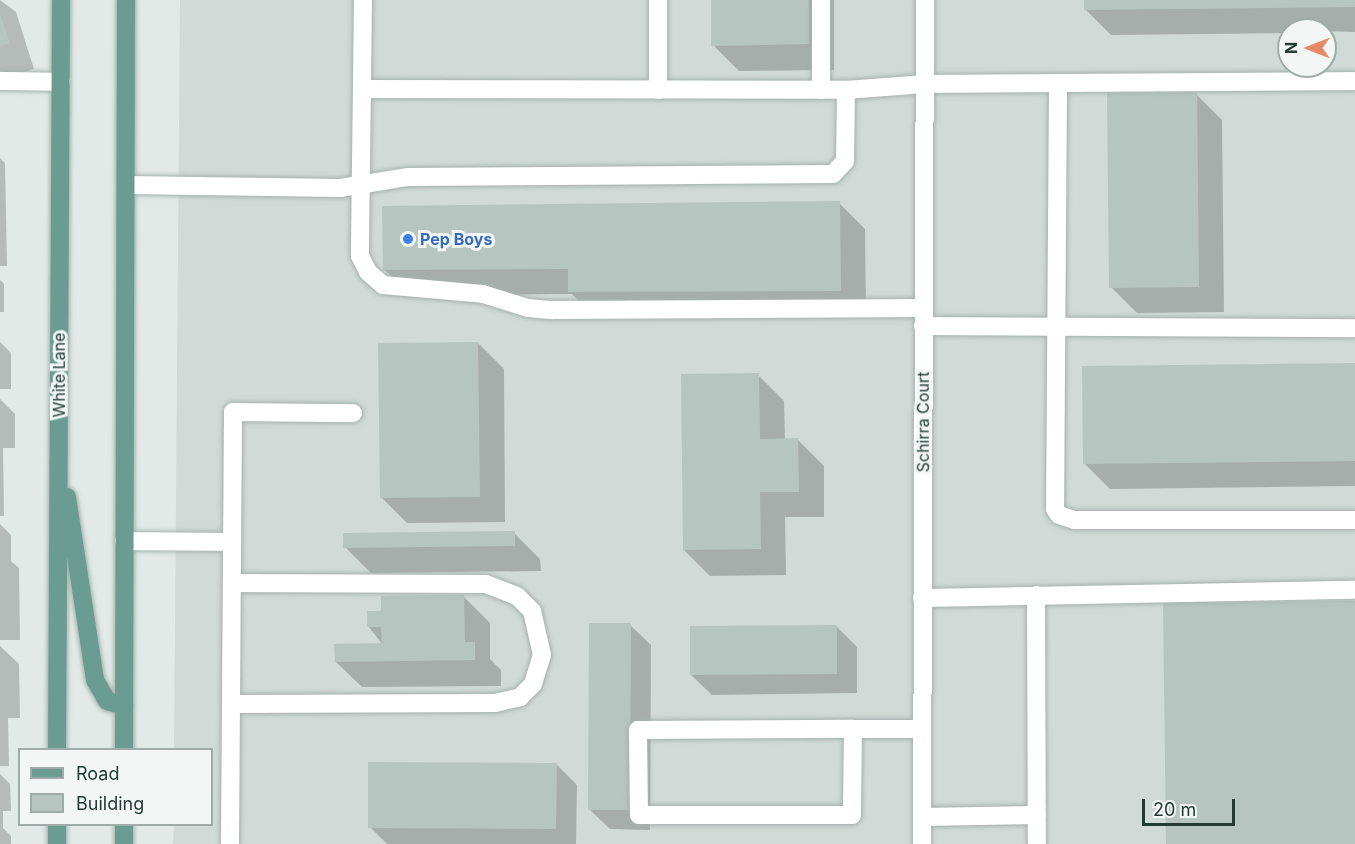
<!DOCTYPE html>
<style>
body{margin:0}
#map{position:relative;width:1355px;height:844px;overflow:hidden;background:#e1eae7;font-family:Inter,sans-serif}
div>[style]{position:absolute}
.built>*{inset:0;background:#d0dad6}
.shadow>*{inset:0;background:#0003}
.building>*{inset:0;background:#b7c5c0}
.roads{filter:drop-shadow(0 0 2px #a4b2ae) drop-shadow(0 0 2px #a4b2ae)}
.minor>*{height:18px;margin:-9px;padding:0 9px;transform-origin:9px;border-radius:9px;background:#fff}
.major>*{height:18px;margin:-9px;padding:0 9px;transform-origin:9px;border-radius:9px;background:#6a9c92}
.dots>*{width:16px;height:16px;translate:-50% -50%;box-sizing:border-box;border:3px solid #f2f7f5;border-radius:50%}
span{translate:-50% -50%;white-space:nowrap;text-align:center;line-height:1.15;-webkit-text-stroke:6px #f2f7f5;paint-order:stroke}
.shop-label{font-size:16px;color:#366cbe;font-weight:700}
.left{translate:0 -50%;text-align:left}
.street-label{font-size:16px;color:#233a35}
.legend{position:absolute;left:18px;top:748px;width:195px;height:78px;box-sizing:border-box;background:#f2f7f5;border:2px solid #9faba8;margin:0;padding:8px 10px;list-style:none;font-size:18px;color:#233a35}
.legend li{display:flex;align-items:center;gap:12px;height:30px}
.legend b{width:30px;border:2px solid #9faba8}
.north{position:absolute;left:1277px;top:18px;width:60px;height:60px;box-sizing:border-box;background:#f2f7f5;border:2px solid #9faba8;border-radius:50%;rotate:270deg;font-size:16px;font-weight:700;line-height:24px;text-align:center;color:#233a35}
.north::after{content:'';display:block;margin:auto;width:21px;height:27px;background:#e68a64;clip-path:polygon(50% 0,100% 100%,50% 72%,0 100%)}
.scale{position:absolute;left:1142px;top:799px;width:93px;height:27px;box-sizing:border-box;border:3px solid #233a35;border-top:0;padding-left:8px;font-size:18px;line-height:21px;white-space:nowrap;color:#233a35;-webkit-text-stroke:4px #f2f7f5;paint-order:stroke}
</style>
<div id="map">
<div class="built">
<i style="clip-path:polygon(evenodd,180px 0,1355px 0,1355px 844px,173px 844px,174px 825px,212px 824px,212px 750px,174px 749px,180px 0,1289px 30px,1325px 30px,1325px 66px,1289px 66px,1289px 30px)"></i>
</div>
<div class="shadow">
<i style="clip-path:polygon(0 0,16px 12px,34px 69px,0 80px)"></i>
<i style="clip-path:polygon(713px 0,834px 0,834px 70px,739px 71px,713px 45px)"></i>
<i style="clip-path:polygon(1085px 0,1355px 0,1355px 32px,1289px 30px,1289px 33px,1111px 35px,1085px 9px)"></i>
<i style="clip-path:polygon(1196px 94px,1222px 120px,1224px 312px,1137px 313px,1111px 287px)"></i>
<i style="clip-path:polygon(0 158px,5px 163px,7px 266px,0 266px)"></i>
<i style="clip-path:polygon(839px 203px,865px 229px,866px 316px,595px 317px,572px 294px,410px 295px,384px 269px)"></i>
<i style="clip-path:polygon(0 280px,4px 284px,4px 312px,0 312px)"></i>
<i style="clip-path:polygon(0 342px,11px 353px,11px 389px,0 389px)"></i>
<i style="clip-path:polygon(478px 343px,504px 369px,505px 522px,407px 523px,381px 497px)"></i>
<i style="clip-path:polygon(1355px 365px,1355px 486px,1110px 489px,1084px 463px)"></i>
<i style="clip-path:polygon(758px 375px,784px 401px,785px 440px,798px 440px,824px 466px,824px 517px,785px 517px,786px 575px,710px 576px,684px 550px)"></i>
<i style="clip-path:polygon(0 399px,15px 414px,15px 448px,3px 448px,4px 516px,0 516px)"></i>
<i style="clip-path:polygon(0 524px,11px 535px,11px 561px,19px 568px,20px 640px,0 640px)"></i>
<i style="clip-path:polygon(514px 533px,540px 559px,541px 571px,371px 573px,345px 547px)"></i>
<i style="clip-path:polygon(464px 597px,490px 623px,490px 659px,501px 670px,501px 686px,362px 687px,336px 662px,383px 645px,368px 626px)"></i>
<i style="clip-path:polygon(630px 625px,651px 645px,650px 830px,610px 829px,589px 809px)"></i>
<i style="clip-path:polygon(836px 626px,857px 647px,857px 693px,712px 695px,691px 675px)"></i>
<i style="clip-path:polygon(0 646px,19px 664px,20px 718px,8px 718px,9px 766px,0 766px)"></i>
<i style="clip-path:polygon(556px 764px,577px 785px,576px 844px,387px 844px,370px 827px)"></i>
<i style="clip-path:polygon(0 774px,10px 784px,11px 811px,3px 811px,3px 828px,11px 836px,11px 844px,0 844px)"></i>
</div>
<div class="building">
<i style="clip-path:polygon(711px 0,809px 0,809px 44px,711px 46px)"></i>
<i style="clip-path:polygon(1084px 0,1355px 0,1355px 7px,1084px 10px)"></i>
<i style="clip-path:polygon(0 14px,10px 43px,0 46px)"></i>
<i style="clip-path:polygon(1197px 92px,1199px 287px,1109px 288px,1107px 93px)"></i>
<i style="clip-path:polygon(840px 201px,841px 291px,568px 292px,568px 269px,383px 270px,382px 206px)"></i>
<i style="clip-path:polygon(478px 342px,480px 497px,380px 498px,378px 343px)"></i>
<i style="clip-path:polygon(1355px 363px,1355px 461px,1083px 464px,1082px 366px)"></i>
<i style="clip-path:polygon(759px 373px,760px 439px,798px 438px,799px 492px,760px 492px,761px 549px,683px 550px,681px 374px)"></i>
<i style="clip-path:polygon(515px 531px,515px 546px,343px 548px,343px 533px)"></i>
<i style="clip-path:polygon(464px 595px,465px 642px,475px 642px,475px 660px,335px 662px,334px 644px,382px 643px,381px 627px,367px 627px,367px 611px,381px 611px,381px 596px)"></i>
<i style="clip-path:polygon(1355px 601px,1355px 844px,1166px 844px,1163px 603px)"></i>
<i style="clip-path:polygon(589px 623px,631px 623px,630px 810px,588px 810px)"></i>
<i style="clip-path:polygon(837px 625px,837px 674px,690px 675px,690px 626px)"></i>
<i style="clip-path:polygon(368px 762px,557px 763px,556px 829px,368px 828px)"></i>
</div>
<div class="roads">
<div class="minor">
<i style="left:363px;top:0;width:256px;rotate:90.7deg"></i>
<i style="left:360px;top:256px;width:18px;rotate:63deg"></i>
<i style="left:368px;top:272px;width:20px;rotate:41deg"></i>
<i style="left:383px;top:285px;width:100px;rotate:5.1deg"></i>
<i style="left:483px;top:294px;width:47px;rotate:17.3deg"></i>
<i style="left:528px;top:308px;width:25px;rotate:5deg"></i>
<i style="left:553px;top:310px;width:370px;rotate:-0.3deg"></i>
<i style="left:658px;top:0;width:90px;rotate:90deg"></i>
<i style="left:821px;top:0;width:90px;rotate:90deg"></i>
<i style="left:0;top:81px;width:61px;rotate:0.9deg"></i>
<i style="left:1058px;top:85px;width:424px;rotate:90.4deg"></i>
<i style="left:1055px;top:509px;width:7px;rotate:56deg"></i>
<i style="left:1059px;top:515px;width:16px;rotate:18deg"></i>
<i style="left:1074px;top:520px;width:281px"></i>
<i style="left:362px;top:89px;width:484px;rotate:0.1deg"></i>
<i style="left:126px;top:185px;width:214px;rotate:0.8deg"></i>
<i style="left:340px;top:188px;width:69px;rotate:-9.2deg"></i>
<i style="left:408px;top:177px;width:425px;rotate:-0.4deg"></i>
<i style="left:833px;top:174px;width:18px;rotate:-47deg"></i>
<i style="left:845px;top:161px;width:71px;rotate:-89.2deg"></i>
<i style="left:846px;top:90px;width:79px;rotate:-4.3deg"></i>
<i style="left:925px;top:84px;width:430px;rotate:-0.4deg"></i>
<i style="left:923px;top:326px;width:432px;rotate:0.3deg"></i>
<i style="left:124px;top:541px;width:108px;rotate:0.5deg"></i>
<i style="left:1036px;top:595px;width:249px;rotate:89.8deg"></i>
<i style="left:922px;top:598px;width:433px;rotate:-1.1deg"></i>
<i style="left:231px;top:704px;width:264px;rotate:-0.2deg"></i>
<i style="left:495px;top:703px;width:26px;rotate:-13deg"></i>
<i style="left:520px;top:697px;width:18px;rotate:-45deg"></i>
<i style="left:533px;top:684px;width:30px;rotate:-73deg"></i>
<i style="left:542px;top:655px;width:45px;rotate:-102.8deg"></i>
<i style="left:532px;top:611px;width:21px;rotate:-135deg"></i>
<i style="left:517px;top:596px;width:33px;rotate:-159deg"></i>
<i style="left:486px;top:584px;width:254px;rotate:-179.8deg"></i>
<i style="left:853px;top:729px;width:86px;rotate:90.7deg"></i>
<i style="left:852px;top:815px;width:213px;rotate:180deg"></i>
<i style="left:639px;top:815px;width:85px;rotate:-90.7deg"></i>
<i style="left:638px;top:730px;width:215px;rotate:-0.3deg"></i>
<i style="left:853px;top:729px;width:69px"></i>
<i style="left:922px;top:817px;width:115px;rotate:-1deg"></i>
<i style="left:230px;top:844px;width:432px;rotate:-89.6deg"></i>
<i style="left:233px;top:412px;width:120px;rotate:0.5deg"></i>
<i style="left:922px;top:844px;width:844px;rotate:-89.8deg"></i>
</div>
<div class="major">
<i style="left:67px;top:497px;width:185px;rotate:81.3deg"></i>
<i style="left:95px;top:680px;width:24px;rotate:60deg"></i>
<i style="left:107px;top:701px;width:18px;rotate:16deg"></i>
<i style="left:57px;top:750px;width:750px;rotate:-89.69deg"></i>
<i style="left:124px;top:750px;width:750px;rotate:-89.85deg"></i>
<i style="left:57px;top:844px;width:20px;rotate:-90deg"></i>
<i style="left:124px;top:844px;width:20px;rotate:-90deg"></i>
</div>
</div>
<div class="dots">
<i style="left:408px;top:239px;background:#3f7fe0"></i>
</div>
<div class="shop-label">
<span class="left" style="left:420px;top:239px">Pep Boys</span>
</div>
<div class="street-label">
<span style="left:59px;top:375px;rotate:-90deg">White Lane</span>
<span style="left:923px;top:422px;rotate:-90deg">Schirra Court</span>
</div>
<ul class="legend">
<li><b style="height:8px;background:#6a9c92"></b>Road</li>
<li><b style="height:16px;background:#b7c5c0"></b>Building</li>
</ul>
<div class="north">N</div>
<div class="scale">20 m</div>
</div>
